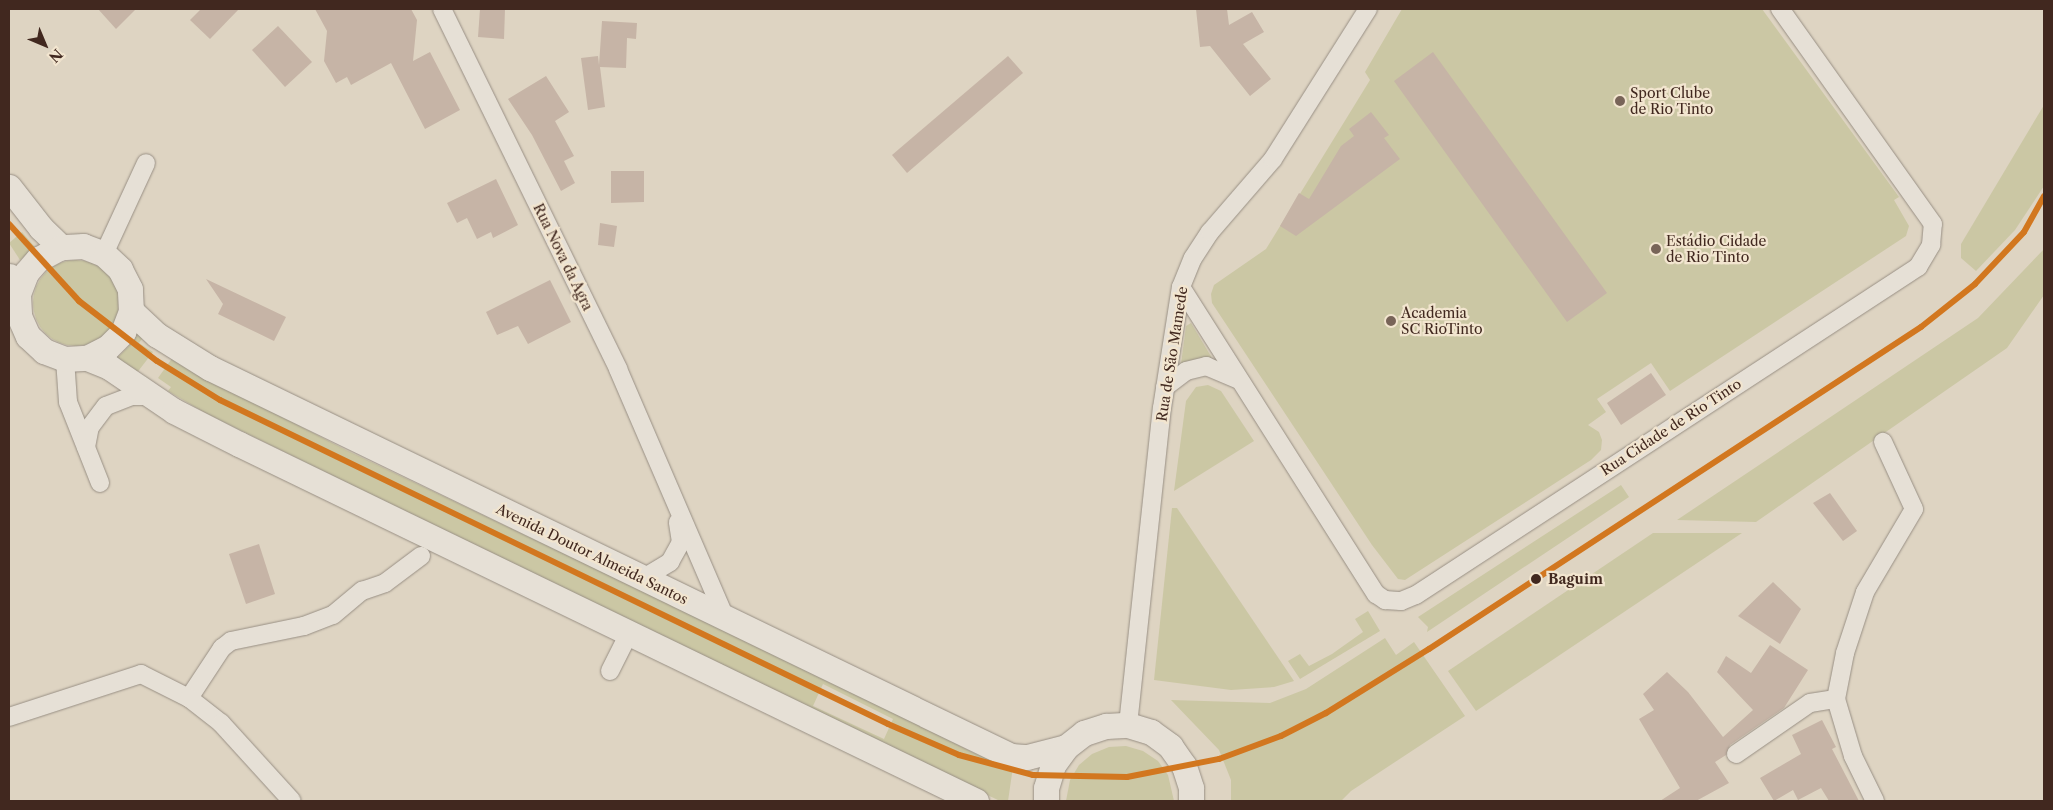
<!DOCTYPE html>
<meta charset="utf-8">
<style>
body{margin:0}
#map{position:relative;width:2053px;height:810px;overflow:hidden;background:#ded4c2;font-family:"Libre Caslon Text",serif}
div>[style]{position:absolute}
.green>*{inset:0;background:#cbc7a4}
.round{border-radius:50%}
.building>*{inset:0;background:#c6b4a6}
.roads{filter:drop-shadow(0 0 1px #988f84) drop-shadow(0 0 1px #988f84)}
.street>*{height:18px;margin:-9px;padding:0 9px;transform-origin:9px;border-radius:9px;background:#e6e0d6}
.secondary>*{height:25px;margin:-12.5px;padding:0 12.5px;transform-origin:12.5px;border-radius:12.5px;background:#e6e0d6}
.rail-1>*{height:6px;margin:-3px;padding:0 3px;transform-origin:3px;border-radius:3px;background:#d2771f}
.dots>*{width:14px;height:14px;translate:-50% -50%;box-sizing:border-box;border:2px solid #f2e5cf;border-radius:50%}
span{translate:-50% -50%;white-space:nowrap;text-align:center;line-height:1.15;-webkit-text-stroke:4.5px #f2e5cf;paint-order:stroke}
.poi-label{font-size:14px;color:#41281f}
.left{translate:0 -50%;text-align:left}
.street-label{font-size:14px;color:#41281f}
.stop-label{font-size:14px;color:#41281f;font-weight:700}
.frame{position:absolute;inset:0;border:10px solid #41281f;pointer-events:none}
.north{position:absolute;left:20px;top:20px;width:50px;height:50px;-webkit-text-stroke:4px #f2e5cf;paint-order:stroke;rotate:135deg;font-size:14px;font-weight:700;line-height:20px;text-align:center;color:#41281f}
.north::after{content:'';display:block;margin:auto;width:18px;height:22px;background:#41281f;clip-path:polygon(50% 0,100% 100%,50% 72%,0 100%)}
</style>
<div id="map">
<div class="green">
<i style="clip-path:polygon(1402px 9px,1762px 9px,1899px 197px,1894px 200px,1909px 226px,1906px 236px,1670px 391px,1651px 363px,1597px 399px,1606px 412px,1588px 425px,1599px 432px,1602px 440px,1601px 450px,1591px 460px,1405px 580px,1398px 579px,1372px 545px,1212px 303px,1211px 294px,1214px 285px,1266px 249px,1370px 80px,1365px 72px)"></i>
<i style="clip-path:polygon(2044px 105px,2044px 186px,2015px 230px,1976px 271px,1961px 258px,1961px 244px)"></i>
<i style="clip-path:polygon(22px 232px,35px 247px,20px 260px,9px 243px)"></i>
<i style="clip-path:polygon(2044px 249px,2044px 295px,2007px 348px,1756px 522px,1677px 520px,1978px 318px)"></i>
<i class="round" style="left:33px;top:260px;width:86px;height:86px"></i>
<i style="clip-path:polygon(1191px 323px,1212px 358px,1212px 360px,1181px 364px,1186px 326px)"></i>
<i style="clip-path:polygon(138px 331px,144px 336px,139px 343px,153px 352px,136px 374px,116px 359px,129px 346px)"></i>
<i style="clip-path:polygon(evenodd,173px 357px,213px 381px,346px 450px,826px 678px,978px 755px,1013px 767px,1008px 801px,1000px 801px,810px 710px,205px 413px,168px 391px,171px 387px,158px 378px,173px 357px,823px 684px,893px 719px,884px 739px,813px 706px,823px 684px)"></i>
<i style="clip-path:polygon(1208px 385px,1221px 391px,1254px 441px,1174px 491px,1186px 401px,1196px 387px)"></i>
<i style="clip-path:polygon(1621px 485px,1629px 497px,1427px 632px,1428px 627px,1418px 617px)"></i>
<i style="clip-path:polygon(1172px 508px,1177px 508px,1294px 681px,1274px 687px,1231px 690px,1154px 680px)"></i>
<i style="clip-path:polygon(1653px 533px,1742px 533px,1476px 711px,1448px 671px)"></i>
<i style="clip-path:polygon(1368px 611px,1380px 631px,1300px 679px,1288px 661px,1300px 654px,1309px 666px,1332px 654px,1363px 632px,1355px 619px)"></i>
<i style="clip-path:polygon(1385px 638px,1396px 655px,1414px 642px,1465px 716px,1351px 791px,1341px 801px,1231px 801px,1231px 780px,1219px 750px,1171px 700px,1270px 703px,1306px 689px)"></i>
<i style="clip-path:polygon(1126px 746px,1143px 751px,1158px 761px,1168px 775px,1174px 801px,1066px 801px,1070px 780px,1079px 765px,1092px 754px,1109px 747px)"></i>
</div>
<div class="building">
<i style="clip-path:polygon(98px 9px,136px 9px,116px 29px)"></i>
<i style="clip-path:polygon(201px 9px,239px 9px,210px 39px,190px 20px)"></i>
<i style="clip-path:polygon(315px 9px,411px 9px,417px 20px,413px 61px,430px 52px,460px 110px,425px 129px,391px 63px,351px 85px,347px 77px,336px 83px,324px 61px,327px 31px)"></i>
<i style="clip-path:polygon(480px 9px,505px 9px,504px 39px,478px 37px)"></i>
<i style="clip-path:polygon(1196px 9px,1227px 9px,1229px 25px,1252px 12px,1264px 32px,1243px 44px,1271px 79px,1250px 96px,1210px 46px,1200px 47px)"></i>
<i style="clip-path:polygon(602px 21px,637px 23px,636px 39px,627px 38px,626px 68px,600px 67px,605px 107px,588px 110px,581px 58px,598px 56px,599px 65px)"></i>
<i style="clip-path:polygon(278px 26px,312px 62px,285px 87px,252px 50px)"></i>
<i style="clip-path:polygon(1433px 52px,1607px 293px,1567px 322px,1394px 81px)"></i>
<i style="clip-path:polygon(1008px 56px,1023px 73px,907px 173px,892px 155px)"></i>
<i style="clip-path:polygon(546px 76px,569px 112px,555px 121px,574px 156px,564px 161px,575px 183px,561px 191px,532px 135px,508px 99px)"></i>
<i style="clip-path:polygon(1371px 112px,1389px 135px,1384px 138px,1400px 159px,1296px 236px,1280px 226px,1299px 193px,1309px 199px,1341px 146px,1354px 136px,1349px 129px)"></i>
<i style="clip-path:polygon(611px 171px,644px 171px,644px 202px,611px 203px)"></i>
<i style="clip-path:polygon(496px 179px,518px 225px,493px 238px,491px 232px,477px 239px,467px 218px,457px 223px,447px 203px)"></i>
<i style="clip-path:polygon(600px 223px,617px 226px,614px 247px,598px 245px)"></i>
<i style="clip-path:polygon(206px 279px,286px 317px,274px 341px,218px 314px,223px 304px)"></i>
<i style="clip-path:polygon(550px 280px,571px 322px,528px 344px,518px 326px,497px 335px,486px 312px)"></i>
<i style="clip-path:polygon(1651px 373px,1666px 395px,1621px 425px,1607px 403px)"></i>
<i style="clip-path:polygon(1830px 493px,1857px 531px,1843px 541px,1813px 503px)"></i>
<i style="clip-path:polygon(259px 544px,275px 594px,246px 604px,229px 554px)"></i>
<i style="clip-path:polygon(1773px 582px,1801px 609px,1780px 644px,1738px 616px)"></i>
<i style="clip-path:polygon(1770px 645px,1808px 670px,1784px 708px,1730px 745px,1726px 755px,1715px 762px,1729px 783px,1696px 801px,1660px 801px,1680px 788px,1639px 719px,1654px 710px,1643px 694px,1667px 672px,1688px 692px,1723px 737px,1753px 710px,1717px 672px,1726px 656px,1751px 673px)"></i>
<i style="clip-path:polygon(1822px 720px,1836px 747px,1832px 749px,1859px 801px,1829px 801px,1821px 788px,1798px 800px,1793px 790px,1774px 801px,1760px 778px,1801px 754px,1792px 735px)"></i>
</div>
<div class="roads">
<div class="street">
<i style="left:442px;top:9px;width:401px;rotate:63.9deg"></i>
<i style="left:618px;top:369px;width:270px;rotate:66.7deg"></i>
<i style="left:104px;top:254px;width:100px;rotate:-65.2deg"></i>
<i style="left:1181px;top:287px;width:364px;rotate:57.6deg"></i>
<i style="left:1376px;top:594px;width:11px;rotate:34deg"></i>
<i style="left:1385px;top:600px;width:16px;rotate:4deg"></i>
<i style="left:1401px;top:601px;width:16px;rotate:-22deg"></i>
<i style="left:1416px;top:595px;width:600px;rotate:-33.16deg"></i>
<i style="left:1918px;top:267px;width:26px;rotate:-59deg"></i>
<i style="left:1931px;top:245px;width:21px;rotate:-85deg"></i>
<i style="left:1933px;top:224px;width:264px;rotate:-125.4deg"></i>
<i style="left:65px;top:359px;width:43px;rotate:86deg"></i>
<i style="left:68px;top:402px;width:87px;rotate:68.4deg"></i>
<i style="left:1165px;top:387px;width:26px;rotate:-37deg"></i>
<i style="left:1186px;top:371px;width:21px;rotate:-14deg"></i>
<i style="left:1206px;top:366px;width:34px;rotate:23deg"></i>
<i style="left:86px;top:447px;width:20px;rotate:-79deg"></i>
<i style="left:90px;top:427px;width:26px;rotate:-53deg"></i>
<i style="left:106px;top:406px;width:28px;rotate:-21deg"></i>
<i style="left:132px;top:396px;width:20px"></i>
<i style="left:642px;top:579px;width:33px;rotate:-31deg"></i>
<i style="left:670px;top:562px;width:23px;rotate:-61deg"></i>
<i style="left:681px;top:542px;width:20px;rotate:-99deg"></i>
<i style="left:610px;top:671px;width:42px;rotate:-63.4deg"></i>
<i style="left:189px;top:698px;width:60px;rotate:-56.6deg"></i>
<i style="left:222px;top:648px;width:11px;rotate:-38deg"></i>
<i style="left:231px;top:641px;width:75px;rotate:-11.6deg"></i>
<i style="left:304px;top:626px;width:31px;rotate:-21deg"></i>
<i style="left:333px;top:615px;width:38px;rotate:-40deg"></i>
<i style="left:362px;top:591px;width:24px;rotate:-19deg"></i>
<i style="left:385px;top:583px;width:45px;rotate:-36.9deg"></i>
<i style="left:9px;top:717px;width:139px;rotate:-18deg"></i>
<i style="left:141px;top:674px;width:54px;rotate:26.6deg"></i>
<i style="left:189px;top:698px;width:41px;rotate:38deg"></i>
<i style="left:221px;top:723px;width:105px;rotate:47.7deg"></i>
<i style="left:1128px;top:725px;width:319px;rotate:-83.9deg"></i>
<i style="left:1162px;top:408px;width:122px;rotate:-81.1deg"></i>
<i style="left:1181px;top:287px;width:31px;rotate:-68deg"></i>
<i style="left:1193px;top:258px;width:31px;rotate:-57deg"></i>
<i style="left:1210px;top:232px;width:96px;rotate:-49.2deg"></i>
<i style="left:1273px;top:159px;width:178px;rotate:-57.7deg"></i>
<i style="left:1736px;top:754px;width:90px;rotate:-34.6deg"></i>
<i style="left:1810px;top:703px;width:26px;rotate:-9deg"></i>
<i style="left:1875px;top:801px;width:50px;rotate:-116.1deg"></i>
<i style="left:1853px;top:756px;width:59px;rotate:-106.6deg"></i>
<i style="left:1836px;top:699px;width:47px;rotate:-78.9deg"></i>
<i style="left:1845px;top:653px;width:64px;rotate:-71.8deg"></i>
<i style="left:1865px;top:592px;width:96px;rotate:-59.4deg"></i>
<i style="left:1914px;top:509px;width:74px;rotate:-114.8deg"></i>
</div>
<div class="secondary">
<i style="left:9px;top:187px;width:52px;rotate:52deg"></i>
<i style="left:41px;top:228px;width:28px;rotate:44deg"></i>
<i style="left:9px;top:276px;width:20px;rotate:63deg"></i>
<i style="left:18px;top:294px;width:22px;rotate:87deg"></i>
<i style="left:19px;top:316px;width:22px;rotate:66deg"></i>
<i style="left:28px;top:336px;width:22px;rotate:43deg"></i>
<i style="left:44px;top:351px;width:22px;rotate:21deg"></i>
<i style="left:65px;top:359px;width:22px;rotate:-3deg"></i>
<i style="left:87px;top:358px;width:22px;rotate:-27deg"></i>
<i style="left:107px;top:348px;width:23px;rotate:-45deg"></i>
<i style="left:123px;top:332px;width:22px;rotate:-69deg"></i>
<i style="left:131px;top:311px;width:22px;rotate:-93deg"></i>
<i style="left:130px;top:289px;width:22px;rotate:-117deg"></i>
<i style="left:120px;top:269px;width:22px;rotate:-137deg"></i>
<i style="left:104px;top:254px;width:22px;rotate:-159deg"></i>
<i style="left:83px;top:246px;width:22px;rotate:177deg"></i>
<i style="left:61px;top:247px;width:26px;rotate:152deg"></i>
<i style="left:38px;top:259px;width:18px;rotate:131deg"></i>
<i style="left:26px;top:273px;width:22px;rotate:111deg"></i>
<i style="left:131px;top:311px;width:35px;rotate:43deg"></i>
<i style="left:157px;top:335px;width:62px;rotate:31.9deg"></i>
<i style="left:210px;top:368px;width:890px;rotate:25.85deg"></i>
<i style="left:1011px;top:756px;width:16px;rotate:4deg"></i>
<i style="left:1027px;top:757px;width:40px;rotate:-14.4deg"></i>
<i style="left:87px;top:358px;width:24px;rotate:22deg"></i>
<i style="left:109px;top:367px;width:78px;rotate:34.1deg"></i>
<i style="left:174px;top:411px;width:73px;rotate:26.9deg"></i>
<i style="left:239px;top:444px;width:819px;rotate:25.85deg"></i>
<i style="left:1046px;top:801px;width:13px;rotate:-90deg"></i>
<i style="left:1046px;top:788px;width:24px;rotate:-73deg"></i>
<i style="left:1053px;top:765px;width:22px;rotate:-54deg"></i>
<i style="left:1066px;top:747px;width:23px;rotate:-38deg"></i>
<i style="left:1084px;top:733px;width:23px;rotate:-18deg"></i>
<i style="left:1106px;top:726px;width:22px;rotate:-3deg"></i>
<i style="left:1128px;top:725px;width:24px;rotate:17deg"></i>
<i style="left:1151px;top:732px;width:24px;rotate:36deg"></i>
<i style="left:1170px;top:746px;width:24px;rotate:55deg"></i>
<i style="left:1184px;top:766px;width:23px;rotate:72deg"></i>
<i style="left:1191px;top:788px;width:13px;rotate:90deg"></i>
</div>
</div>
<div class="rail-1">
<i style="left:9px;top:224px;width:104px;rotate:47.7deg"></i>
<i style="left:79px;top:301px;width:98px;rotate:37.6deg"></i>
<i style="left:157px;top:361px;width:74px;rotate:31.8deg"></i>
<i style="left:220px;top:400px;width:742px;rotate:25.87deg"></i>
<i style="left:888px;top:724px;width:77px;rotate:23.6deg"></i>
<i style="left:959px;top:755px;width:77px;rotate:15.1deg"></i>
<i style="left:1033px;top:775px;width:94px;rotate:1.2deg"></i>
<i style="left:1127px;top:777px;width:94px;rotate:-11.1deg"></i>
<i style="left:1219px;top:759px;width:66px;rotate:-20.4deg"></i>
<i style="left:1281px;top:736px;width:51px;rotate:-27.1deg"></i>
<i style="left:1326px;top:713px;width:121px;rotate:-31.9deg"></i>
<i style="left:1429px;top:649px;width:588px;rotate:-33.2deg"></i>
<i style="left:1921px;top:327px;width:69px;rotate:-38.5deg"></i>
<i style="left:1975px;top:284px;width:71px;rotate:-46.7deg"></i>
<i style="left:2024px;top:232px;width:41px;rotate:-60.9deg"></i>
</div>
<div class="dots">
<i style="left:1620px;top:101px;background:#786458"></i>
<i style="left:1656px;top:249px;background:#786458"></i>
<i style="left:1391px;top:321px;background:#786458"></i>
<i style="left:1536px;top:579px;background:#41281f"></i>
</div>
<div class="poi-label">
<span class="left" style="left:1630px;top:101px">Sport Clube<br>de Rio Tinto</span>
<span class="left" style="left:1666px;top:249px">Estádio Cidade<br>de Rio Tinto</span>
<span class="left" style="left:1401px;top:321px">Academia<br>SC RioTinto</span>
</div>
<div class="street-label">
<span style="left:563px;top:257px;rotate:64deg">Rua Nova da Agra</span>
<span style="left:1172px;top:354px;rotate:-81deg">Rua de São Mamede</span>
<span style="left:1671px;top:427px;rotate:-33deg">Rua Cidade de Rio Tinto</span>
<span style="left:592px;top:554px;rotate:26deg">Avenida Doutor Almeida Santos</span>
</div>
<div class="stop-label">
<span class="left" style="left:1548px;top:579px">Baguim</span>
</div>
<div class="frame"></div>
<div class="north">N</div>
</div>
